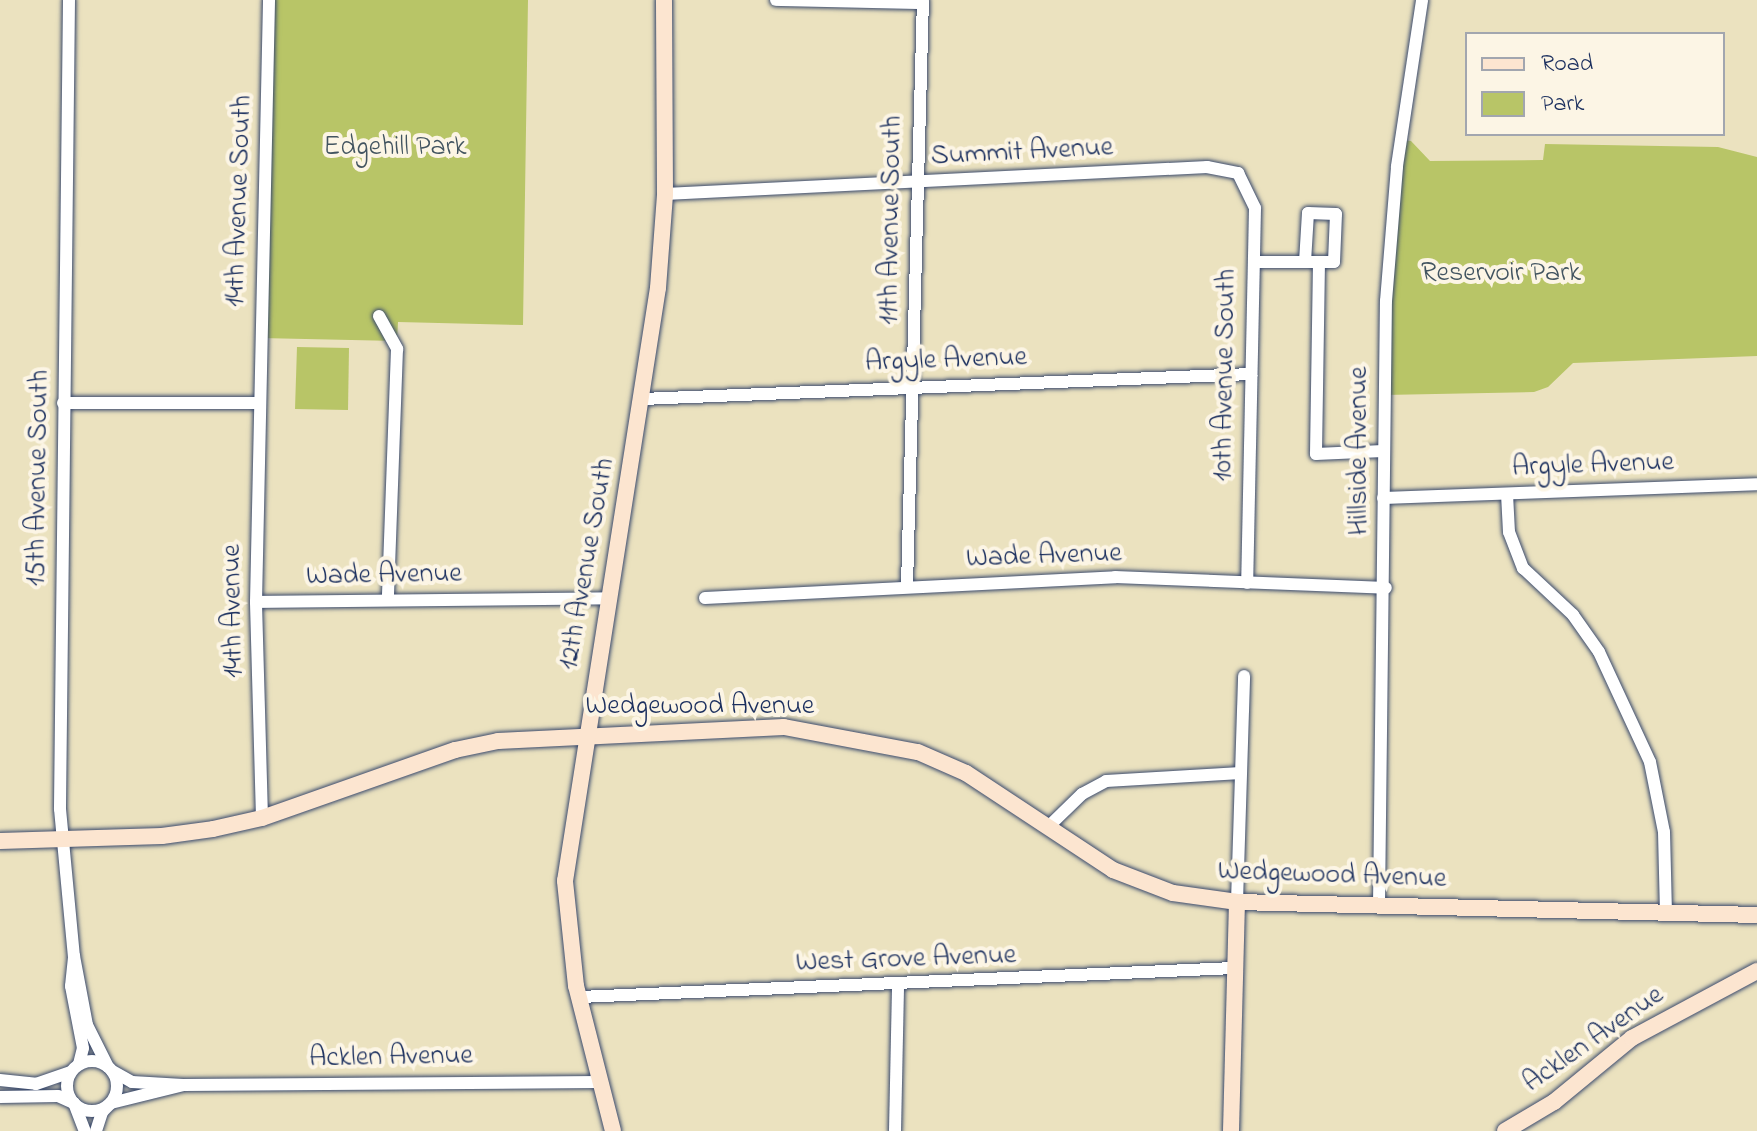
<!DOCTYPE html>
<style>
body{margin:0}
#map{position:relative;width:1757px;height:1131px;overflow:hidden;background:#ebe2bf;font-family:"Indie Flower",sans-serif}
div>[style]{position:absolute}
.green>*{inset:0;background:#b8c567}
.roads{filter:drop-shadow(0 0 2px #3a4a6d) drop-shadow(0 0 2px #3a4a6d)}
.street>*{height:12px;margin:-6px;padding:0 6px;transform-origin:6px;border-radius:6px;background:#fff}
.street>.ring{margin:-6px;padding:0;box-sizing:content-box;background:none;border:12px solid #fff;border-radius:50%}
.secondary>*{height:16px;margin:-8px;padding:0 8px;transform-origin:8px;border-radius:8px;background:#fce5d0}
span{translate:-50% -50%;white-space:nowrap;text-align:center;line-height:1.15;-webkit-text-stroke:8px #fcf5e5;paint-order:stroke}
.park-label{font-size:28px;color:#425460}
.street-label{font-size:28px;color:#1b2f5e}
.legend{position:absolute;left:1465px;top:32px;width:260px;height:104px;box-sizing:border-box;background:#fcf5e5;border:2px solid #a2a6af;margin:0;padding:10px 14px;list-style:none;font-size:24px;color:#1b2f5e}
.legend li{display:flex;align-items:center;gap:16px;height:40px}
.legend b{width:40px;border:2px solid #a2a6af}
</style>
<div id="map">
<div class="green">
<i style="clip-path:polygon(269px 0,528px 0,523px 325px,398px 322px,397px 341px,260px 338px)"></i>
<i style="clip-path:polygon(1401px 140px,1411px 141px,1430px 161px,1543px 160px,1545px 144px,1718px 147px,1757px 157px,1757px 356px,1573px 363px,1548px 387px,1534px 392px,1384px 395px)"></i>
<i style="clip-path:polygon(297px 347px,349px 348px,348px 410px,295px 409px)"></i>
</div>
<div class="roads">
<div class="street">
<i style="left:69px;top:0;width:809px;rotate:90.64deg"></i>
<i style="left:60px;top:809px;width:148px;rotate:84.6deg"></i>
<i style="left:776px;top:0;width:147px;rotate:1.2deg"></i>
<i style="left:665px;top:194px;width:543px;rotate:-2.85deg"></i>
<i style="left:1207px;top:167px;width:32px;rotate:11deg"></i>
<i style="left:1238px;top:173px;width:39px;rotate:64deg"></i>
<i style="left:1255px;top:208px;width:375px;rotate:91.2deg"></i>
<i style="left:1254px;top:262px;width:65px"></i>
<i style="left:1319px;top:262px;width:192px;rotate:90.9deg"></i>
<i style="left:1316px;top:454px;width:67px;rotate:-2.6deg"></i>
<i style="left:1305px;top:262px;width:49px;rotate:-86.5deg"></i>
<i style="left:1308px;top:213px;width:28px;rotate:2deg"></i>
<i style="left:1336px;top:214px;width:48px;rotate:92.4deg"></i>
<i style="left:1334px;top:262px;width:15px;rotate:180deg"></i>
<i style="left:379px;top:316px;width:38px;rotate:61deg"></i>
<i style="left:397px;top:349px;width:251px;rotate:92.1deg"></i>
<i style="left:642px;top:399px;width:610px;rotate:-2.35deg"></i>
<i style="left:63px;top:403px;width:196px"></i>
<i style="left:1507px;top:494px;width:38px;rotate:87deg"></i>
<i style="left:1509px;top:532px;width:39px;rotate:69deg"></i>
<i style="left:1523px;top:568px;width:69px;rotate:43.2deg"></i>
<i style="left:1573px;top:615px;width:45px;rotate:54.9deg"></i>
<i style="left:1599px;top:652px;width:121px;rotate:65.1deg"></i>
<i style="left:1650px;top:762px;width:71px;rotate:78.7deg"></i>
<i style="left:1664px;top:832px;width:80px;rotate:88.6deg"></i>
<i style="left:1383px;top:498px;width:374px;rotate:-2.1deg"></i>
<i style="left:907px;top:586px;width:586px;rotate:-88.44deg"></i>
<i style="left:705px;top:598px;width:411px;rotate:-2.9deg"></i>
<i style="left:1115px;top:577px;width:271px;rotate:2.3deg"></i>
<i style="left:256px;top:602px;width:354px;rotate:-0.6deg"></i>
<i style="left:262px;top:818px;width:216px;rotate:-91.6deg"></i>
<i style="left:256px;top:602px;width:602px;rotate:-88.76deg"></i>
<i style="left:1047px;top:828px;width:49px;rotate:-44.2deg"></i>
<i style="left:1082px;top:794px;width:27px;rotate:-28deg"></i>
<i style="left:1106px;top:781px;width:135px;rotate:-3.4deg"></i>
<i style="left:1237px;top:902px;width:226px;rotate:-88.2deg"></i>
<i style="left:1379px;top:905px;width:604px;rotate:-89.34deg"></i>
<i style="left:1386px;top:301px;width:135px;rotate:-85.3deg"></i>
<i style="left:1397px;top:166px;width:168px;rotate:-81.4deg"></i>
<i style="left:580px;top:997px;width:656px;rotate:-2.54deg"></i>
<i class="ring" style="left:67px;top:1061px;width:38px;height:38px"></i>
<i style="left:79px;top:1064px;width:16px;rotate:-76deg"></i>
<i style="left:83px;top:1048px;width:63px;rotate:-101deg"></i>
<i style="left:71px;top:986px;width:30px;rotate:-84deg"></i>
<i style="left:74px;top:956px;width:70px;rotate:79.3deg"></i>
<i style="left:87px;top:1025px;width:47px;rotate:63.4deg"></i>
<i style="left:0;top:1080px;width:36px;rotate:6deg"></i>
<i style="left:36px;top:1084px;width:36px;rotate:-19deg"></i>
<i style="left:183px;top:1085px;width:416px;rotate:-0.4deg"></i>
<i style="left:0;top:1097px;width:58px;rotate:-1deg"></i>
<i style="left:58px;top:1096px;width:17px;rotate:24deg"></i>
<i style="left:74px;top:1103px;width:30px;rotate:69deg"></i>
<i style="left:96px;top:1131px;width:20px;rotate:-72deg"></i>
<i style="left:102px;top:1112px;width:13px;rotate:-45deg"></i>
<i style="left:111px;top:1103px;width:74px;rotate:-14deg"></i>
<i style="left:183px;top:1085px;width:51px;rotate:-176.6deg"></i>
<i style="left:132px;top:1082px;width:23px;rotate:-151deg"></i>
<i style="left:895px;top:1131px;width:145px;rotate:-88.8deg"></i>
</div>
<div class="secondary">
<i style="left:0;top:841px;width:162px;rotate:-1.8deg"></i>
<i style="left:162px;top:836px;width:51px;rotate:-7.8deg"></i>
<i style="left:213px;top:829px;width:50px;rotate:-12.7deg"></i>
<i style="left:262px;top:818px;width:205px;rotate:-19.4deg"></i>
<i style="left:455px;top:750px;width:44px;rotate:-11.8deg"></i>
<i style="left:498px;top:741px;width:286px;rotate:-2.8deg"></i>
<i style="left:784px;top:727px;width:136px;rotate:10.6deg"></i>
<i style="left:918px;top:752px;width:52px;rotate:23.6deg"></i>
<i style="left:966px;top:773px;width:176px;rotate:33.4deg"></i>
<i style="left:1113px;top:870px;width:64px;rotate:21deg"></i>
<i style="left:1173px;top:893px;width:65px;rotate:8deg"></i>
<i style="left:1237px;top:902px;width:520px;rotate:1.43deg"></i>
<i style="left:613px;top:1131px;width:150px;rotate:-104.3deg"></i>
<i style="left:576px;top:986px;width:106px;rotate:-96deg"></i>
<i style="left:565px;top:881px;width:600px;rotate:-81.09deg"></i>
<i style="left:658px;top:288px;width:94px;rotate:-85.7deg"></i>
<i style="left:665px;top:194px;width:194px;rotate:-90.3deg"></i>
<i style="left:1231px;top:1131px;width:229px;rotate:-88.5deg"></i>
<i style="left:1505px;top:1131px;width:57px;rotate:-30.6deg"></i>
<i style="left:1554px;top:1102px;width:101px;rotate:-39.4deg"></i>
<i style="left:1632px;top:1038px;width:142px;rotate:-28.2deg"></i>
</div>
</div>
<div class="park-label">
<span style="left:395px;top:148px">Edgehill Park</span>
<span style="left:1501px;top:274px">Reservoir Park</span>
</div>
<div class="street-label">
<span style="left:1022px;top:153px;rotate:-3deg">Summit Avenue</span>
<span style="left:240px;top:201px;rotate:-88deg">14th Avenue South</span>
<span style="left:892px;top:220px;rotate:-89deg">11th Avenue South</span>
<span style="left:946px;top:361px;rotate:-2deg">Argyle Avenue</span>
<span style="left:1226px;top:375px;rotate:-89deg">10th Avenue South</span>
<span style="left:1360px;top:451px;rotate:-90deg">Hillside Avenue</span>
<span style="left:1593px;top:466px;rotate:-2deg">Argyle Avenue</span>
<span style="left:39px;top:478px;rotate:-89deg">15th Avenue South</span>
<span style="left:1044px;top:557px;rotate:-2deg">Wade Avenue</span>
<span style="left:588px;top:564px;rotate:-80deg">12th Avenue South</span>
<span style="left:384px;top:576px;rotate:-1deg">Wade Avenue</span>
<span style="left:234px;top:611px;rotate:-91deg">14th Avenue</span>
<span style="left:700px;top:707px">Wedgewood Avenue</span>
<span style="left:1332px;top:876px;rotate:2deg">Wedgewood Avenue</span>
<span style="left:906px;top:960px;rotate:-2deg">West Grove Avenue</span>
<span style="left:1594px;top:1040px;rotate:-35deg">Acklen Avenue</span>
<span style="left:391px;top:1058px;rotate:-1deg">Acklen Avenue</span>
</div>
<ul class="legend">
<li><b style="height:10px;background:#fce5d0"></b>Road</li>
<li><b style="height:22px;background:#b8c567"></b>Park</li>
</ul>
</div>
